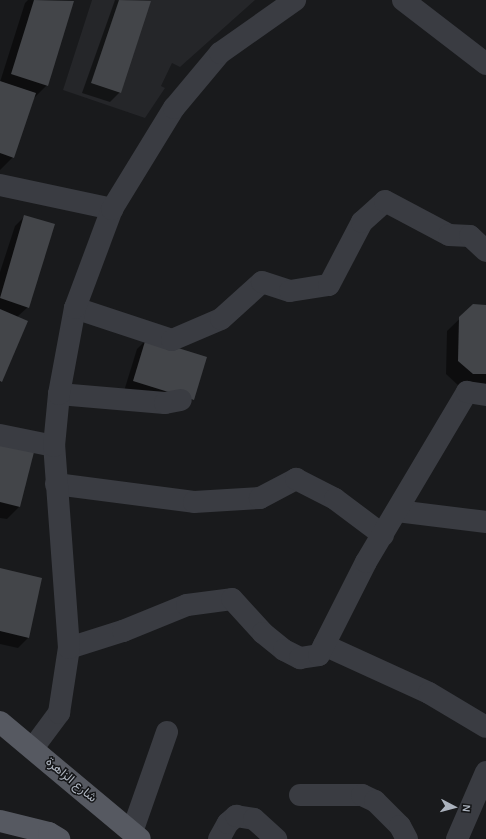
<!DOCTYPE html>
<meta charset="utf-8">
<style>
body{margin:0}
#map{position:relative;width:486px;height:839px;overflow:hidden;background:#191a1c;font-family:Karla,Vazirmatn,sans-serif}
div>[style]{position:absolute}
.built>*{inset:0;background:#252629}
.shadow>*{inset:0;background:#0007}
.building>*{inset:0;background:#434549}
.minor>*{height:22px;margin:-11px;padding:0 11px;transform-origin:11px;border-radius:11px;background:#3a3c42}
.major>*{height:22px;margin:-11px;padding:0 11px;transform-origin:11px;border-radius:11px;background:#565961}
span{translate:-50% -50%;white-space:nowrap;text-align:center;line-height:1.15;-webkit-text-stroke:3px #141517;paint-order:stroke}
.street-label{font-size:13px;color:#abb2bd}
.north{position:absolute;left:434px;top:787px;width:40px;height:40px;-webkit-text-stroke:3px #141517;paint-order:stroke;rotate:96deg;font-size:11px;font-weight:700;line-height:16px;text-align:center;color:#abb2bd}
.north::after{content:'';display:block;margin:auto;width:14px;height:18px;background:#abb2bd;clip-path:polygon(50% 0,100% 100%,50% 72%,0 100%)}
</style>
<div id="map">
<div class="built">
<i style="clip-path:polygon(92px 0,255px 0,180px 67px,172px 63px,161px 86px,165px 88px,145px 118px,63px 90px)"></i>
</div>
<div class="shadow">
<i style="clip-path:polygon(28px 0,73px 1px,47px 85px,34px 98px,13px 157px,0 170px,0 82px,25px 3px)"></i>
<i style="clip-path:polygon(115px 0,149px 2px,120px 92px,110px 102px,82px 93px)"></i>
<i style="clip-path:polygon(25px 216px,28px 307px,17px 317px,0 383px,0 272px,15px 226px)"></i>
<i style="clip-path:polygon(474px 305px,486px 306px,486px 387px,460px 387px,446px 374px,447px 331px)"></i>
<i style="clip-path:polygon(147px 339px,193px 399px,183px 409px,124px 391px,137px 349px)"></i>
<i style="clip-path:polygon(0 444px,20px 506px,7px 519px,0 518px)"></i>
<i style="clip-path:polygon(0 569px,28px 638px,18px 648px,0 644px)"></i>
</div>
<div class="building">
<i style="clip-path:polygon(34px 0,74px 1px,48px 86px,11px 74px)"></i>
<i style="clip-path:polygon(119px 0,151px 1px,121px 93px,91px 83px)"></i>
<i style="clip-path:polygon(0 81px,36px 93px,14px 158px,0 153px)"></i>
<i style="clip-path:polygon(24px 215px,55px 224px,29px 308px,0 298px)"></i>
<i style="clip-path:polygon(473px 304px,486px 305px,486px 374px,473px 374px,458px 361px,459px 317px)"></i>
<i style="clip-path:polygon(0 309px,28px 321px,2px 382px,0 381px)"></i>
<i style="clip-path:polygon(146px 338px,207px 357px,194px 400px,133px 381px)"></i>
<i style="clip-path:polygon(0 443px,34px 452px,20px 507px,0 502px)"></i>
<i style="clip-path:polygon(0 568px,42px 578px,29px 638px,0 631px)"></i>
</div>
<div class="minor">
<i style="left:403px;top:0;width:105px;rotate:37.6deg"></i>
<i style="left:0;top:185px;width:115px;rotate:12.1deg"></i>
<i style="left:75px;top:308px;width:102px;rotate:18.3deg"></i>
<i style="left:172px;top:340px;width:53px;rotate:-23.2deg"></i>
<i style="left:221px;top:319px;width:55px;rotate:-42.1deg"></i>
<i style="left:262px;top:282px;width:29px;rotate:18deg"></i>
<i style="left:290px;top:291px;width:39px;rotate:-9deg"></i>
<i style="left:329px;top:285px;width:71px;rotate:-62.4deg"></i>
<i style="left:362px;top:222px;width:31px;rotate:-42deg"></i>
<i style="left:385px;top:201px;width:72px;rotate:28deg"></i>
<i style="left:449px;top:235px;width:21px;rotate:3deg"></i>
<i style="left:470px;top:236px;width:22px;rotate:43deg"></i>
<i style="left:59px;top:394px;width:106px;rotate:4.9deg"></i>
<i style="left:165px;top:403px;width:16px;rotate:-11deg"></i>
<i style="left:0;top:435px;width:55px;rotate:11.5deg"></i>
<i style="left:56px;top:484px;width:139px;rotate:7.4deg"></i>
<i style="left:194px;top:502px;width:66px;rotate:-3.5deg"></i>
<i style="left:260px;top:498px;width:41px;rotate:-27.8deg"></i>
<i style="left:296px;top:479px;width:44px;rotate:27.1deg"></i>
<i style="left:335px;top:499px;width:60px;rotate:36.9deg"></i>
<i style="left:397px;top:511px;width:90px;rotate:7deg"></i>
<i style="left:324px;top:645px;width:115px;rotate:24.6deg"></i>
<i style="left:429px;top:693px;width:66px;rotate:30.8deg"></i>
<i style="left:69px;top:648px;width:57px;rotate:-17.5deg"></i>
<i style="left:123px;top:631px;width:69px;rotate:-22.1deg"></i>
<i style="left:187px;top:605px;width:45px;rotate:-7.6deg"></i>
<i style="left:232px;top:599px;width:46px;rotate:47.6deg"></i>
<i style="left:263px;top:633px;width:27px;rotate:39deg"></i>
<i style="left:284px;top:650px;width:18px;rotate:27deg"></i>
<i style="left:300px;top:658px;width:19px;rotate:-9deg"></i>
<i style="left:319px;top:655px;width:104px;rotate:-63.2deg"></i>
<i style="left:366px;top:562px;width:198px;rotate:-59.3deg"></i>
<i style="left:467px;top:392px;width:19px;rotate:9deg"></i>
<i style="left:33px;top:748px;width:44px;rotate:-53.4deg"></i>
<i style="left:59px;top:713px;width:66px;rotate:-81.3deg"></i>
<i style="left:69px;top:648px;width:203px;rotate:-94.2deg"></i>
<i style="left:54px;top:446px;width:52px;rotate:-84.5deg"></i>
<i style="left:59px;top:394px;width:87px;rotate:-79.5deg"></i>
<i style="left:75px;top:308px;width:106px;rotate:-69.5deg"></i>
<i style="left:112px;top:209px;width:119px;rotate:-58.5deg"></i>
<i style="left:174px;top:108px;width:72px;rotate:-50.1deg"></i>
<i style="left:220px;top:53px;width:92px;rotate:-35.2deg"></i>
<i style="left:300px;top:795px;width:62px"></i>
<i style="left:362px;top:795px;width:14px;rotate:25deg"></i>
<i style="left:375px;top:801px;width:35px;rotate:45deg"></i>
<i style="left:400px;top:826px;width:15px;rotate:62deg"></i>
<i style="left:132px;top:832px;width:106px;rotate:-70.7deg"></i>
<i style="left:219px;top:839px;width:18px;rotate:-61deg"></i>
<i style="left:228px;top:823px;width:11px;rotate:-41deg"></i>
<i style="left:236px;top:816px;width:18px;rotate:9deg"></i>
<i style="left:254px;top:819px;width:30px;rotate:42deg"></i>
<i style="left:457px;top:839px;width:73px;rotate:-66.6deg"></i>
</div>
<div class="major">
<i style="left:0;top:722px;width:182px;rotate:39.9deg"></i>
<i style="left:0;top:821px;width:50px;rotate:13.8deg"></i>
<i style="left:49px;top:833px;width:12px;rotate:31deg"></i>
</div>
<div class="street-label">
<span style="left:71px;top:780px;rotate:40deg">شارع الزاهرة</span>
</div>
<div class="north">N</div>
</div>
